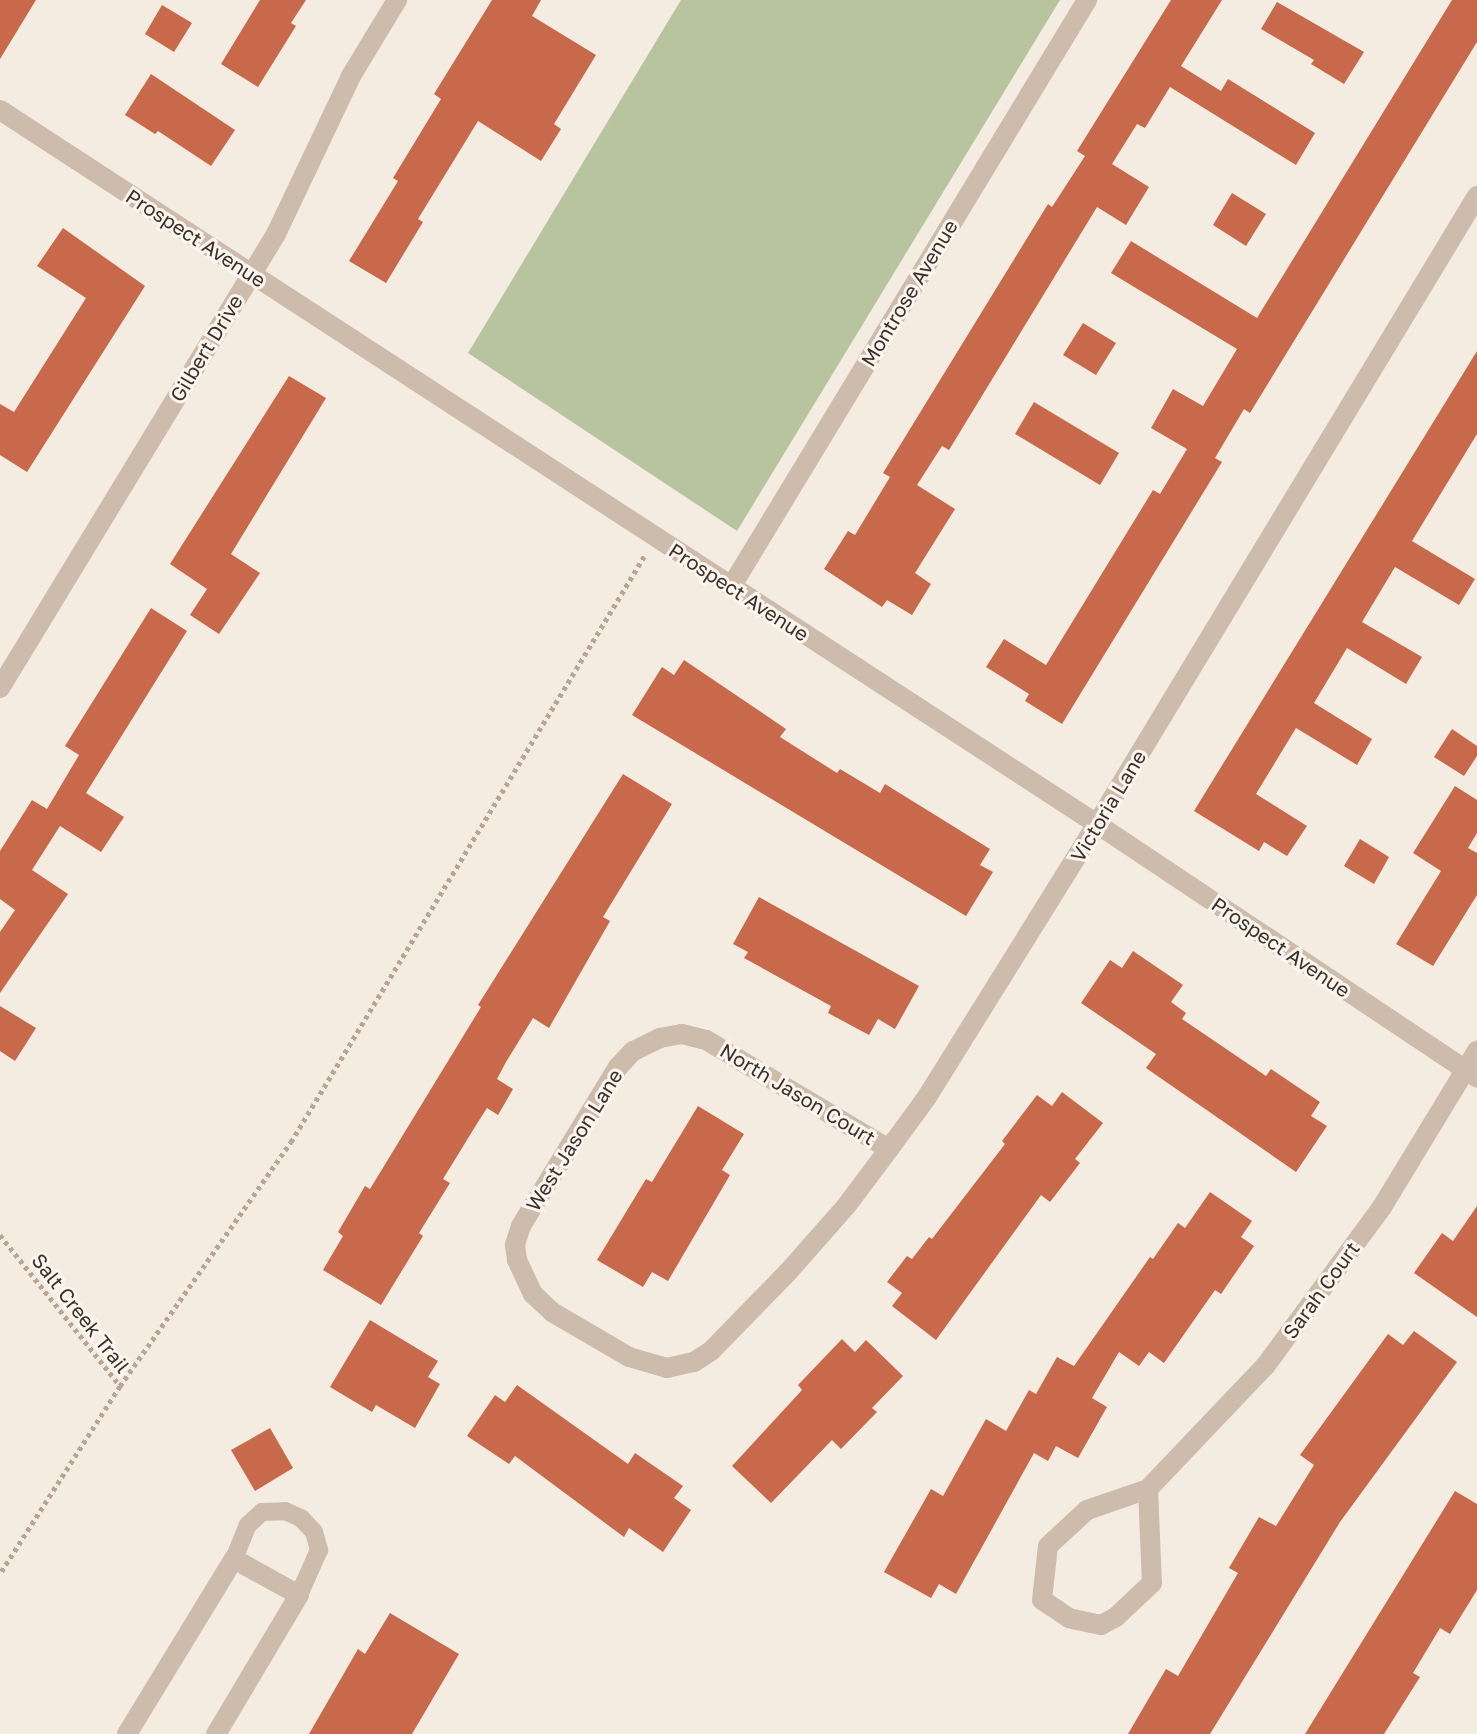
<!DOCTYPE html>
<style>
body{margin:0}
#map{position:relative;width:1477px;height:1734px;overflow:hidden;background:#f4ebe1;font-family:"Golos Text",sans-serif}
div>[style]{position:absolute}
.green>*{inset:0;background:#b8c4a0}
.building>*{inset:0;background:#c8694b}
.path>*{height:5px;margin-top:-2.5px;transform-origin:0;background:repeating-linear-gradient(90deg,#b9a596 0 4px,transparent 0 8px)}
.service>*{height:18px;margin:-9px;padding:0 9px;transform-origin:9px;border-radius:9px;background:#cdbbac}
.minor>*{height:20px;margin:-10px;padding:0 10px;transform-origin:10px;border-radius:10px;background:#cdbbac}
span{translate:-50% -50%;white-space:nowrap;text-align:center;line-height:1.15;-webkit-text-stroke:6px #fbf5ee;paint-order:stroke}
.street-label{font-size:20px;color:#3b302b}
</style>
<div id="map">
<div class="green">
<i style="clip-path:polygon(681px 0,1060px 0,737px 531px,468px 353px)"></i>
</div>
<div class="building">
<i style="clip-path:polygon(0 0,36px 0,0 59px)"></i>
<i style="clip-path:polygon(260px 0,306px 0,291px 23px,296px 26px,258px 87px,221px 64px)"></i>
<i style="clip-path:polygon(492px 0,541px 0,532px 16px,596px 55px,554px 124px,561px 129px,541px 161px,478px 121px,418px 219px,423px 222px,386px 283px,349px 261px,398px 181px,393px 178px,441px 99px,434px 94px)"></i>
<i style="clip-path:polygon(1171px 0,1222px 0,1181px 66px,1221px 91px,1228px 79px,1315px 133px,1296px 165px,1170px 87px,1145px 128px,1137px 124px,1112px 164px,1149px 187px,1126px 225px,1097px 207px,949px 450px,942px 446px,917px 485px,955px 509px,915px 573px,931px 584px,912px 615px,887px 600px,882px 607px,824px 569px,848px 531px,855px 535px,890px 477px,883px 473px,1048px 204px,1052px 207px,1085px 156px,1077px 151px)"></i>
<i style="clip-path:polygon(1452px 0,1477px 0,1477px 42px,1250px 413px,1244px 409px,1215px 458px,1222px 462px,1062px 724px,1025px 701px,1029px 694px,986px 667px,1004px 639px,1046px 665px,1153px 490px,1160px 494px,1187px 449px,1151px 428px,1173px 389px,1203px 406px,1237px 349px,1111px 273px,1131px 241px,1257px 318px)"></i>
<i style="clip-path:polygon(1277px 2px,1364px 52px,1344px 84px,1311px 64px,1314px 60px,1261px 29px)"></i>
<i style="clip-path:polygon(162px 5px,192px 23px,174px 52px,145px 34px)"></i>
<i style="clip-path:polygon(151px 74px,235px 130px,211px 166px,158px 131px,155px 134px,125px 115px)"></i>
<i style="clip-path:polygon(1232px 193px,1266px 214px,1246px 246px,1213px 225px)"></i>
<i style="clip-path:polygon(63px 228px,145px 286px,27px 472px,0 455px,0 404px,14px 412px,86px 298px,37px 266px)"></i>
<i style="clip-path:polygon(1083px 323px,1116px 343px,1096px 375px,1063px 355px)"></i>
<i style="clip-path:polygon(1477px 351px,1477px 434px,1412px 541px,1475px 579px,1459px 605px,1395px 567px,1362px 622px,1422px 657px,1406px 684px,1347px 648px,1314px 703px,1372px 739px,1357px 765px,1296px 728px,1256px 794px,1307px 826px,1287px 856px,1264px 842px,1259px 851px,1194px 811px)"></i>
<i style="clip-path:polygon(289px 376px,326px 398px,231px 554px,260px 573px,219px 634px,190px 615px,207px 589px,170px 564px)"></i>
<i style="clip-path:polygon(1034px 402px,1119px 453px,1100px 485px,1015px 434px)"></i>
<i style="clip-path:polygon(151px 608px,187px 631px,86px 793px,124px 817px,101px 852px,60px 826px,32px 870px,68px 894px,0 993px,0 932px,15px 910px,0 899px,0 851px,32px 800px,47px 809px,79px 755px,65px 746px)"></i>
<i style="clip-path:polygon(684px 660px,786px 729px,780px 737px,837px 773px,840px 769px,880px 793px,885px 784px,990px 849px,980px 865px,993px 872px,966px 916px,632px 715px,662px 667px,674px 675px)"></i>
<i style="clip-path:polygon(1452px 729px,1477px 746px,1477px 756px,1464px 776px,1434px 757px)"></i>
<i style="clip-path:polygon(623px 774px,672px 804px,603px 917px,610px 921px,549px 1028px,533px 1018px,506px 1062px,497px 1079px,513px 1089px,498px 1115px,487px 1108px,478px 1122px,443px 1179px,450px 1183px,419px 1233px,423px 1236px,381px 1305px,323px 1270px,343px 1236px,338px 1232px,365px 1186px,370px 1189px,481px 1007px,478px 1005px)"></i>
<i style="clip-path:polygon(1455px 786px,1477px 800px,1477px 833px,1468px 848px,1477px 853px,1477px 895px,1433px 966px,1396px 944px,1441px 871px,1413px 853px)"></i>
<i style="clip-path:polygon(1360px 839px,1389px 857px,1374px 884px,1344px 866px)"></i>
<i style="clip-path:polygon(759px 897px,919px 986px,895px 1029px,878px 1019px,869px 1035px,828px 1013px,831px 1006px,744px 958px,748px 952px,733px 944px)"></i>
<i style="clip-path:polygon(1133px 951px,1183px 985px,1171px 1002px,1186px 1013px,1182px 1019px,1266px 1076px,1271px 1069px,1320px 1102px,1311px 1116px,1327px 1126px,1296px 1172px,1146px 1068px,1156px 1054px,1081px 1003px,1110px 960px,1122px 968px)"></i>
<i style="clip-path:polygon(0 1006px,36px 1028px,15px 1061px,0 1051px)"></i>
<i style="clip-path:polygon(1062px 1092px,1103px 1123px,1075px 1159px,1080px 1163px,1050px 1202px,1041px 1195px,936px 1340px,892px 1306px,902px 1293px,887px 1282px,907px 1256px,912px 1259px,929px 1237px,932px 1239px,1005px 1144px,1002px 1141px,1037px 1095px,1052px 1106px)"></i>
<i style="clip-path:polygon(698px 1106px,744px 1134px,722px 1170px,730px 1175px,668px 1281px,652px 1272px,643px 1287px,597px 1260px,646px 1179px,652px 1182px)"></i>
<i style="clip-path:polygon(1210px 1192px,1252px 1221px,1241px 1237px,1254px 1246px,1221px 1294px,1215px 1290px,1164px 1363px,1149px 1352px,1139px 1366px,1119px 1352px,1092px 1398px,1107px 1407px,1078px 1458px,1056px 1446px,1048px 1461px,1034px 1453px,956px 1594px,939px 1584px,931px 1598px,884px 1572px,931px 1489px,943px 1496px,986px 1419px,1006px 1431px,1029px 1390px,1036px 1394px,1057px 1357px,1074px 1366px,1150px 1257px,1153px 1259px,1178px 1223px,1185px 1228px)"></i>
<i style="clip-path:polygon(1477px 1206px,1477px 1317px,1414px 1273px,1442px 1233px,1453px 1241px)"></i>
<i style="clip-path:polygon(370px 1320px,438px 1361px,428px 1377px,440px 1384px,415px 1428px,376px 1405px,372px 1412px,330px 1387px)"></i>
<i style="clip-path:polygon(1414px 1331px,1457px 1362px,1340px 1522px,1210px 1734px,1128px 1734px,1166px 1669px,1178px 1676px,1238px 1573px,1229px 1568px,1259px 1517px,1276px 1526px,1314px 1465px,1300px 1455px,1388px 1334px,1403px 1345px)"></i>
<i style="clip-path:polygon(842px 1339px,855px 1352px,866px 1340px,903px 1376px,872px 1408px,877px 1412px,841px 1449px,832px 1440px,771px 1503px,732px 1466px,802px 1390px,798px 1385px)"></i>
<i style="clip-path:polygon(517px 1385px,628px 1464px,635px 1453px,683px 1486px,674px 1498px,691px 1510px,663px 1552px,629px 1528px,624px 1537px,515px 1456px,509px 1464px,467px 1436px,495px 1395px,505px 1402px)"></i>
<i style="clip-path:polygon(270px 1428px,293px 1468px,255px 1491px,231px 1450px)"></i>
<i style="clip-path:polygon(1455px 1491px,1477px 1504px,1477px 1590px,1450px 1634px,1440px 1628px,1413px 1673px,1420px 1677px,1384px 1734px,1305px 1734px)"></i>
<i style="clip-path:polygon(390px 1613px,459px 1654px,412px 1734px,309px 1734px,358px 1649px,365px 1654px)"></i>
</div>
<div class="path">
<i style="left:0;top:1235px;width:193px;rotate:51.5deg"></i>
<i style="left:120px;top:1386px;width:223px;rotate:122.6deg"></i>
<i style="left:120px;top:1386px;width:298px;rotate:-55deg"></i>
<i style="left:291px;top:1142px;width:685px;rotate:-58.91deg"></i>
</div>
<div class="service">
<i style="left:234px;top:1559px;width:37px;rotate:-68deg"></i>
<i style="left:248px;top:1525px;width:19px;rotate:-43deg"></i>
<i style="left:262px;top:1512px;width:23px;rotate:-2deg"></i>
<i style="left:285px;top:1511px;width:17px;rotate:24deg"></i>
<i style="left:301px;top:1518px;width:19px;rotate:47deg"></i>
<i style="left:314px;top:1532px;width:19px;rotate:74deg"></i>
<i style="left:319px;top:1550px;width:49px;rotate:114deg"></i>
</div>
<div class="minor">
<i style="left:0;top:110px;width:1309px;rotate:33.06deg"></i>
<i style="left:1097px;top:824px;width:457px;rotate:33.7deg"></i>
<i style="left:731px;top:587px;width:687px;rotate:-58.76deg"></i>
<i style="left:0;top:688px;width:531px;rotate:-58.7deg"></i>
<i style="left:276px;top:234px;width:175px;rotate:-64.6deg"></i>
<i style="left:351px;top:76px;width:89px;rotate:-58.8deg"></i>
<i style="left:889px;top:1149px;width:213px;rotate:-149.2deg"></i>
<i style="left:706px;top:1040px;width:25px;rotate:-166deg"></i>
<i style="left:682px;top:1034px;width:22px;rotate:170deg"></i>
<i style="left:660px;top:1038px;width:30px;rotate:154deg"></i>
<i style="left:633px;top:1051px;width:22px;rotate:133deg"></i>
<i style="left:618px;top:1067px;width:186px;rotate:121.4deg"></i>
<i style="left:521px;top:1226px;width:20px;rotate:108deg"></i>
<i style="left:515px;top:1245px;width:15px;rotate:82deg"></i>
<i style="left:517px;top:1260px;width:38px;rotate:65deg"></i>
<i style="left:533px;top:1294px;width:26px;rotate:43deg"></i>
<i style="left:552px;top:1312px;width:89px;rotate:30.3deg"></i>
<i style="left:629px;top:1357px;width:40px;rotate:16deg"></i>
<i style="left:667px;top:1368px;width:28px;rotate:-13deg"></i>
<i style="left:694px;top:1362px;width:20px;rotate:-33deg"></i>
<i style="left:711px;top:1351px;width:110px;rotate:-45.7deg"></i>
<i style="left:788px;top:1272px;width:89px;rotate:-48.6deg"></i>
<i style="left:847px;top:1205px;width:70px;rotate:-53.1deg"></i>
<i style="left:889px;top:1149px;width:64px;rotate:-53.8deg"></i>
<i style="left:927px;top:1097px;width:322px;rotate:-58.1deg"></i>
<i style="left:1097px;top:824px;width:734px;rotate:-58.82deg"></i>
<i style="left:1148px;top:1489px;width:94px;rotate:87.6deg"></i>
<i style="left:1152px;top:1583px;width:50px;rotate:136.6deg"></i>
<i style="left:1116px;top:1617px;width:17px;rotate:152deg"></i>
<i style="left:1101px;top:1625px;width:33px;rotate:-168deg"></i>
<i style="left:1069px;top:1618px;width:32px;rotate:-146deg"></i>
<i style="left:1042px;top:1600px;width:54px;rotate:-83.7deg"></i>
<i style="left:1048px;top:1546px;width:53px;rotate:-42.7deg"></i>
<i style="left:1087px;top:1510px;width:65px;rotate:-19deg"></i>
<i style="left:1148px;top:1489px;width:171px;rotate:-46.4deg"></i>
<i style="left:1266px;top:1365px;width:196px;rotate:-53.7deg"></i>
<i style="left:1382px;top:1207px;width:183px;rotate:-58.7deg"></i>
<i style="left:127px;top:1734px;width:205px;rotate:-58.6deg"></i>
<i style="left:234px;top:1559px;width:74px;rotate:29deg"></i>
<i style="left:299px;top:1595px;width:162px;rotate:120.8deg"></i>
</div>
<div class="street-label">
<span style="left:196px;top:238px;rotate:33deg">Prospect Avenue</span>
<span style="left:909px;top:293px;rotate:-59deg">Montrose Avenue</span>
<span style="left:206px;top:348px;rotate:-59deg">Gilbert Drive</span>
<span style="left:739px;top:592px;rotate:33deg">Prospect Avenue</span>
<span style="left:1108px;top:806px;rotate:-59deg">Victoria Lane</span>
<span style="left:1281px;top:947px;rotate:34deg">Prospect Avenue</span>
<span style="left:798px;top:1094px;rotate:31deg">North Jason Court</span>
<span style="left:574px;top:1140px;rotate:-58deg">West Jason Lane</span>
<span style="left:1321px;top:1290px;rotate:-54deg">Sarah Court</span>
<span style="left:81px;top:1313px;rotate:52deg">Salt Creek Trail</span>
</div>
</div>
